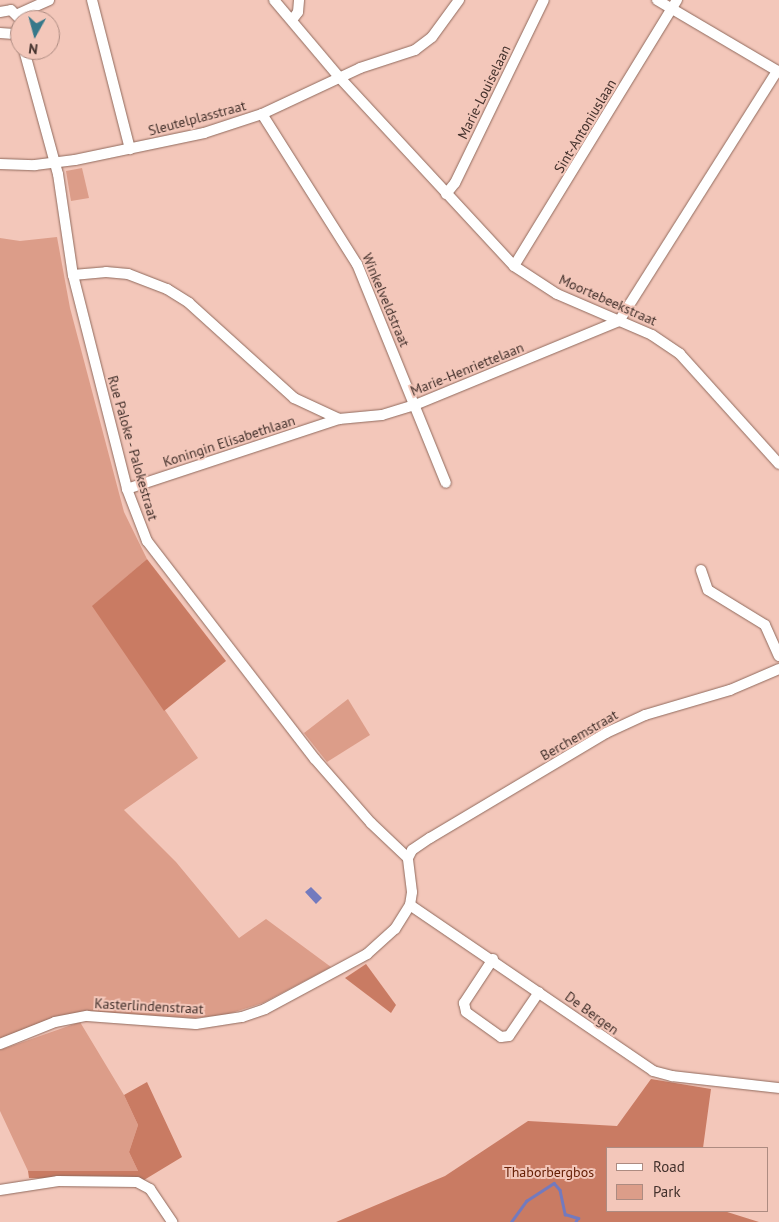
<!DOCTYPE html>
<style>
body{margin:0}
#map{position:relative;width:779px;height:1222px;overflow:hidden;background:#f3c7ba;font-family:"PT Sans",sans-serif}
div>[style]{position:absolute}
.green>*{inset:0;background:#dc9d89}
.forest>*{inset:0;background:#c97b63}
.water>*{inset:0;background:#737abe}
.stream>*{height:2.5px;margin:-1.25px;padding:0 1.25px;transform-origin:1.25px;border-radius:1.25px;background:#737abe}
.roads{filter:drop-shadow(0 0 1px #906a5d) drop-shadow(0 0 1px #906a5d)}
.minor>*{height:10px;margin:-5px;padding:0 5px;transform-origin:5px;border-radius:5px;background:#fff}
span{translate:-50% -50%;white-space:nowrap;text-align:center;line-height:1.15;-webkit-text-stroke:4px #f3c7ba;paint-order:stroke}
.street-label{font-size:14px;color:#43312c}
.park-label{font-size:14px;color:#662006}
.legend{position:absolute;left:606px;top:1147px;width:162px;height:65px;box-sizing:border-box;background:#f3c7ba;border:1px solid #ad8b81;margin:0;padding:6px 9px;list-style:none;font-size:15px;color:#43312c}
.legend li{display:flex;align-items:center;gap:10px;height:25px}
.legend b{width:25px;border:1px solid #ad8b81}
.north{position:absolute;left:10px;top:10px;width:50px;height:50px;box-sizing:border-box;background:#f3c7ba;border:1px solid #ad8b81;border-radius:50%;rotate:187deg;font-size:14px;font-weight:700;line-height:20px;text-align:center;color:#43312c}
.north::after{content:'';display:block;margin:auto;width:18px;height:22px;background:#36788a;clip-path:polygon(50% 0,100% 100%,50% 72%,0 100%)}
</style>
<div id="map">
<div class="green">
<i style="clip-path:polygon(82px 168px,89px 198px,71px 201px,66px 171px)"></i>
<i style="clip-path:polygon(57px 237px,70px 308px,124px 512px,147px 559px,93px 606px,198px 758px,124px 810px,176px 862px,239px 938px,266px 919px,331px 967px,263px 1003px,225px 1015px,194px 1018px,82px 1012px,44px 1021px,0 1039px,0 238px,20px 241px)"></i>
<i style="clip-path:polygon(348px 699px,370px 735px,327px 762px,304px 733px)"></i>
<i style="clip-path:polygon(80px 1022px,124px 1095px,138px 1125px,129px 1152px,138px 1171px,28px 1171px,0 1111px,0 1050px)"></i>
</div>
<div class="forest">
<i style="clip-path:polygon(147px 559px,226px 661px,164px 711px,92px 606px)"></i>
<i style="clip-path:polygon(366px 964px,396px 1005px,391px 1013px,345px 978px)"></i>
<i style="clip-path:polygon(651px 1079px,711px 1089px,703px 1148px,608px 1148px,608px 1211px,724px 1211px,759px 1222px,336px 1222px,445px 1176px,528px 1121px,617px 1126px)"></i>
<i style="clip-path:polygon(147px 1082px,182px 1157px,144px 1180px,29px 1178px,28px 1171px,138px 1171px,129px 1152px,138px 1125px,124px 1095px)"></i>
</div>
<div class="water">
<i style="clip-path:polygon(311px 887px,322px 898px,316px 904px,305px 892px)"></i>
</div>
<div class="stream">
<i style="left:511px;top:1222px;width:26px;rotate:-54deg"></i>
<i style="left:526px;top:1201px;width:33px;rotate:-33deg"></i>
<i style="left:554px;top:1183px;width:9px;rotate:49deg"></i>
<i style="left:560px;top:1190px;width:25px;rotate:78deg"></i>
<i style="left:565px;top:1214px;width:14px;rotate:17deg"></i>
<i style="left:578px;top:1218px;width:4px;rotate:117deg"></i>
</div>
<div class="roads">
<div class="minor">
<i style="left:92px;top:0;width:154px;rotate:75.7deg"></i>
<i style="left:274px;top:0;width:102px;rotate:49.8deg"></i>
<i style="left:340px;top:78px;width:256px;rotate:47.2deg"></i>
<i style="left:514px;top:266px;width:51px;rotate:33.1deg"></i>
<i style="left:557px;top:294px;width:103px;rotate:23.3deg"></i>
<i style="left:652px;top:335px;width:34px;rotate:34deg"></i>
<i style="left:680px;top:354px;width:148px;rotate:48deg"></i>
<i style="left:657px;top:0;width:142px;rotate:30.5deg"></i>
<i style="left:0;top:12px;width:11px;rotate:-10deg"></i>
<i style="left:11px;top:10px;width:13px;rotate:45deg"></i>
<i style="left:18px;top:14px;width:34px;rotate:-24deg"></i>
<i style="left:292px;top:20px;width:10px;rotate:-53deg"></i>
<i style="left:298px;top:12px;width:12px;rotate:-85deg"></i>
<i style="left:0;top:33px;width:14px;rotate:4deg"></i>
<i style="left:14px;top:34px;width:10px;rotate:-53deg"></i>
<i style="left:24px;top:50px;width:129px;rotate:74.7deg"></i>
<i style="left:58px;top:174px;width:102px;rotate:81.6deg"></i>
<i style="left:73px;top:275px;width:221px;rotate:75.8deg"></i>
<i style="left:127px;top:489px;width:56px;rotate:69deg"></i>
<i style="left:147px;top:541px;width:275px;rotate:52.4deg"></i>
<i style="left:315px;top:759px;width:85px;rotate:48.8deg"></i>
<i style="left:371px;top:823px;width:51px;rotate:43.4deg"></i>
<i style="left:262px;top:114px;width:178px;rotate:57.7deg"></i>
<i style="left:357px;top:264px;width:236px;rotate:67.9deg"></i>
<i style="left:0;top:164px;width:35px;rotate:2deg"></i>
<i style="left:35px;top:165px;width:40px;rotate:-7.1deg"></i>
<i style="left:75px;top:160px;width:132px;rotate:-11.8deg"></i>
<i style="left:204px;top:133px;width:61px;rotate:-18.1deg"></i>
<i style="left:262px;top:114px;width:108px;rotate:-25.1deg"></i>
<i style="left:360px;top:68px;width:58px;rotate:-18.1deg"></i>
<i style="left:415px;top:50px;width:21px;rotate:-37deg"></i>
<i style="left:432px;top:37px;width:46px;rotate:-53.9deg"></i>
<i style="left:446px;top:194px;width:14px;rotate:-51deg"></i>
<i style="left:455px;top:183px;width:203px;rotate:-64.1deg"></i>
<i style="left:514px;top:266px;width:312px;rotate:-58.5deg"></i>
<i style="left:73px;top:275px;width:33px;rotate:-5deg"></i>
<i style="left:106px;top:272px;width:22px;rotate:5deg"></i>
<i style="left:128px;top:274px;width:42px;rotate:21deg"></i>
<i style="left:167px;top:289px;width:26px;rotate:32deg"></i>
<i style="left:189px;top:303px;width:142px;rotate:42.1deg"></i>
<i style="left:294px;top:398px;width:50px;rotate:25deg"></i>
<i style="left:339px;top:419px;width:43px;rotate:-5.3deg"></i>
<i style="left:382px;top:415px;width:34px;rotate:-17deg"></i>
<i style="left:415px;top:405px;width:221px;rotate:-22.4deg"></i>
<i style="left:619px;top:321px;width:296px;rotate:-57.7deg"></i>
<i style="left:127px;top:489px;width:223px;rotate:-18.3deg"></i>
<i style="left:701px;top:570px;width:21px;rotate:71deg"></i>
<i style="left:708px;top:590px;width:67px;rotate:31.6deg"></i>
<i style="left:765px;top:625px;width:34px;rotate:66deg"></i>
<i style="left:408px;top:858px;width:9px;rotate:-63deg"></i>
<i style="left:412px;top:850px;width:22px;rotate:-34deg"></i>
<i style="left:430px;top:838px;width:205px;rotate:-30.8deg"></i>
<i style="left:606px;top:733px;width:43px;rotate:-24.8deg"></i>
<i style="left:645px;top:715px;width:89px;rotate:-16.4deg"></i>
<i style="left:730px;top:690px;width:53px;rotate:-23.2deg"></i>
<i style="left:410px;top:905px;width:294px;rotate:34.3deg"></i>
<i style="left:653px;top:1071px;width:20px;rotate:15deg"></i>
<i style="left:672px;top:1076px;width:108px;rotate:6.4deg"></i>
<i style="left:493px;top:959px;width:53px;rotate:123.4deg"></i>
<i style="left:464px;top:1003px;width:9px;rotate:77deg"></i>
<i style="left:466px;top:1012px;width:43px;rotate:35.5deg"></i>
<i style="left:501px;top:1037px;width:8px;rotate:-7deg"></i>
<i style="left:509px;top:1036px;width:53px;rotate:-55.7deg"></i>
<i style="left:0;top:1044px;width:59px;rotate:-21.8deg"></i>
<i style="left:55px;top:1022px;width:33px;rotate:-11deg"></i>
<i style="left:87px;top:1016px;width:109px;rotate:4.2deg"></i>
<i style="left:196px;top:1024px;width:47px;rotate:-8.7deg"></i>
<i style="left:242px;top:1017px;width:24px;rotate:-19deg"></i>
<i style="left:265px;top:1009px;width:116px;rotate:-28.3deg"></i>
<i style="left:367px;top:954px;width:38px;rotate:-42deg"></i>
<i style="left:395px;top:929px;width:28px;rotate:-58deg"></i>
<i style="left:410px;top:905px;width:13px;rotate:-81deg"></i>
<i style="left:412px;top:892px;width:34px;rotate:-97deg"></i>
<i style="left:0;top:1190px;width:59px;rotate:-8.8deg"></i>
<i style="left:58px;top:1181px;width:79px;rotate:0.7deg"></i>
<i style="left:137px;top:1182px;width:15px;rotate:28deg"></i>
<i style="left:150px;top:1189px;width:40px;rotate:56deg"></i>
</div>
</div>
<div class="street-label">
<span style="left:484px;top:92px;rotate:-64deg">Marie-Louiselaan</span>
<span style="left:197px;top:118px;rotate:-15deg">Sleutelplasstraat</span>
<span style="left:585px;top:126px;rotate:-59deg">Sint-Antoniuslaan</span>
<span style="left:386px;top:300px;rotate:67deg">Winkelveldstraat</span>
<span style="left:608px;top:300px;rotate:24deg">Moortebeekstraat</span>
<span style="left:467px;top:369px;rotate:-22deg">Marie-Henriettelaan</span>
<span style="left:229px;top:441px;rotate:-18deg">Koningin Elisabethlaan</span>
<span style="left:133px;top:448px;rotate:74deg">Rue Paloke - Palokestraat</span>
<span style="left:579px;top:735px;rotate:-30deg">Berchemstraat</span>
<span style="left:149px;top:1006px;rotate:3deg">Kasterlindenstraat</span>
<span style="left:592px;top:1013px;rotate:36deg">De Bergen</span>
</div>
<div class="park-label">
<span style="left:549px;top:1172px">Thaborbergbos</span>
</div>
<ul class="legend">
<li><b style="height:6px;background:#fff"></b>Road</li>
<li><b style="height:14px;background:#dc9d89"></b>Park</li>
</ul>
<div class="north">N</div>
</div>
